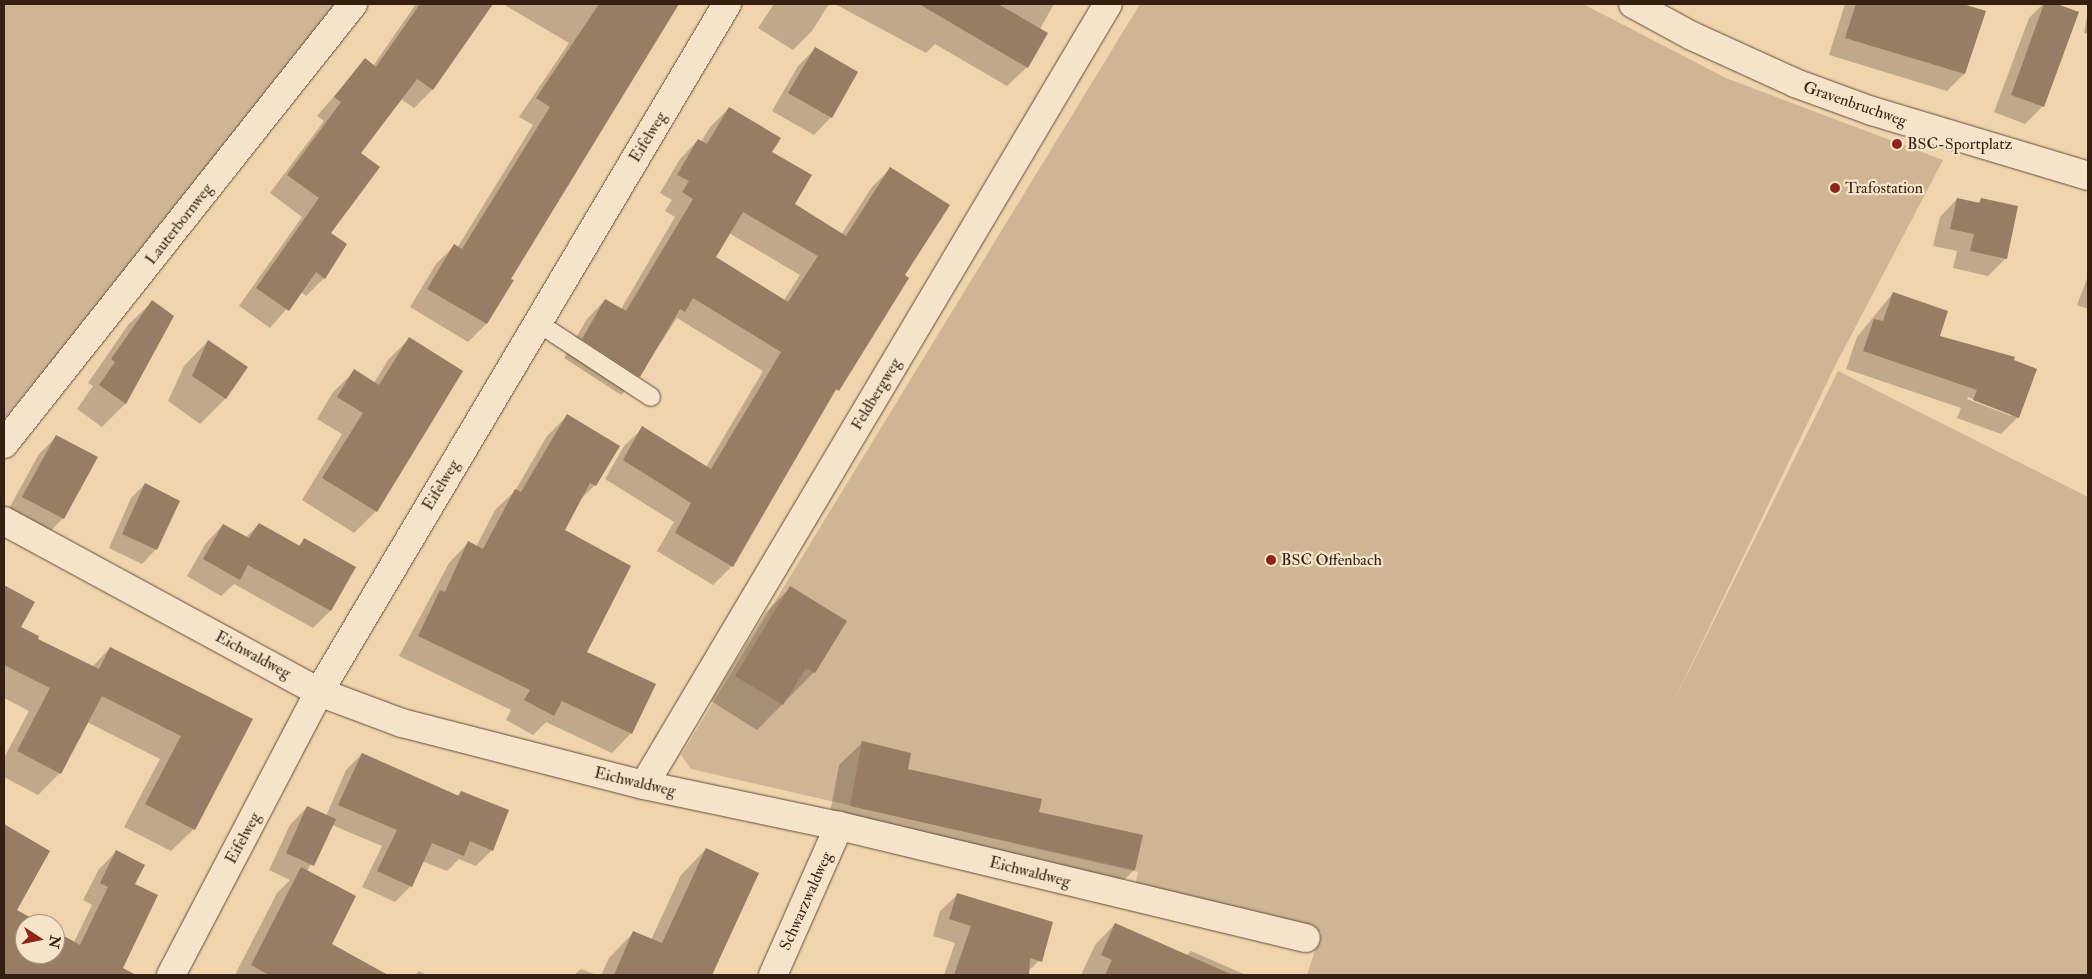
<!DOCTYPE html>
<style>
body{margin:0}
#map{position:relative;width:2092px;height:979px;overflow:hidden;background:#efd4ad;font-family:"IM FELL Double Pica",serif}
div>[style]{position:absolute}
.green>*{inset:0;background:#cfb593}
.shadow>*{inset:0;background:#0003}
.building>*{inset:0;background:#967d63}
.roads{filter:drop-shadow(0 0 1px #644c3a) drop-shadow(0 0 1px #644c3a)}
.service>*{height:18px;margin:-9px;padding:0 9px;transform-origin:9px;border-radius:9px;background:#f5e3ca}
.minor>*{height:28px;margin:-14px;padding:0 14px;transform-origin:14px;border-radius:14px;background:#f5e3ca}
.dots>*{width:14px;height:14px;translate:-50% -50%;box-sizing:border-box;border:2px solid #f5e3ca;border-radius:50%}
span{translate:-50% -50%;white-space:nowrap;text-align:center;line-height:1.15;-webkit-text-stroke:4.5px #f5e3ca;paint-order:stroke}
.street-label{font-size:16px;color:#351f13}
.poi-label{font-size:16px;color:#351f13}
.left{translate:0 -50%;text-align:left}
.frame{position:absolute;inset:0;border:5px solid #351f13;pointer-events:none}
.north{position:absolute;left:15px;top:914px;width:50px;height:50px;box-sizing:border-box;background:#f5e3ca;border:1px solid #a89581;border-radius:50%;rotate:101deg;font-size:14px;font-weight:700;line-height:20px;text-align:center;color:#351f13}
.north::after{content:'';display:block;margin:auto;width:18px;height:22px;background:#8f2418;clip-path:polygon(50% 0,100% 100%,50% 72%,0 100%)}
</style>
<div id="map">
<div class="green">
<i style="clip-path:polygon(4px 4px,344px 4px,4px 419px)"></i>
<i style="clip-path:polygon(1140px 4px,1583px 4px,1726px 78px,1943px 160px,1835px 366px,1669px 711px,1838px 371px,2088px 497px,2088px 975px,1307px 975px,1321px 932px,1134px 891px,1138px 872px,691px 769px,681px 755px)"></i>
</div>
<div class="shadow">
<i style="clip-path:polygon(416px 4px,492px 4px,432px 90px,414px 108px,401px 99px,359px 153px,329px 233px,324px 278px,306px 296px,301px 292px,270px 328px,239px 306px,302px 217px,270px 193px,324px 121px,317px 116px,365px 60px,373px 66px)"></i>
<i style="clip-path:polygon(503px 4px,678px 4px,510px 279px,512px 281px,486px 324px,468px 342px,410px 307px,436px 264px,454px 246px,457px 248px,533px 125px,519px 117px,569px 43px)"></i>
<i style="clip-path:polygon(774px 4px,829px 4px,812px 31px,793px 50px,758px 28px)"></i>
<i style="clip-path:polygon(835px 4px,1054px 4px,1040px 29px,1027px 67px,1007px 86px,935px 44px,926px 53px)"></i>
<i style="clip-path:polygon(1845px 4px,1959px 4px,1984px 12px,1964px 74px,1947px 91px,1829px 55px)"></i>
<i style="clip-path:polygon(2043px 4px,2054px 4px,2077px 12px,2042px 107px,2025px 124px,1994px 112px,2029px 18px)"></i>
<i style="clip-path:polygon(2088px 11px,2088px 34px,2084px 33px)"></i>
<i style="clip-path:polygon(815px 49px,831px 117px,814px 135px,772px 111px,798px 66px)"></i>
<i style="clip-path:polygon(evenodd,729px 108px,771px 153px,793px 204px,841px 235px,872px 187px,890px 169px,904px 275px,732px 566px,713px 585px,657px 551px,674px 522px,605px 479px,624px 446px,643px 428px,706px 467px,763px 371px,677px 318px,639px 376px,621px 395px,564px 358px,587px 319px,605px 300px,621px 309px,675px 217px,665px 211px,672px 200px,660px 193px,680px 159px,698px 140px,701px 142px,710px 127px,729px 108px,729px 233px,800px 275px,784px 300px,715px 258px,729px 233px)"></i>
<i style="clip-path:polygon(1957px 199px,1977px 204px,1981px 199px,2006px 258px,1988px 276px,1953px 268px,1957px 251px,1933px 246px,1940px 217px)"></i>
<i style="clip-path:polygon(2088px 276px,2088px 309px,2077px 305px)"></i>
<i style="clip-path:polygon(evenodd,1893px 293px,2018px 417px,2001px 434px,1957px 418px,1961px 408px,1846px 369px,1857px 337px,1893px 293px,1968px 397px,2011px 413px,2011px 416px,1967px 399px,1968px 397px)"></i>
<i style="clip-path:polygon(152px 302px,125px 404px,102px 427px,77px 409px,93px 386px,88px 383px,128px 325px)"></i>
<i style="clip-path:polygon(409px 339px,461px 371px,376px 511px,354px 533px,302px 500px,342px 434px,317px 419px,333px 392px,355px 371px,374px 383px,388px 360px)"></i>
<i style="clip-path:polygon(208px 341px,246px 368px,225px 399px,200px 424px,168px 401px,184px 366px)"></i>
<i style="clip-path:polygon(567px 416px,595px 485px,579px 501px,563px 531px,586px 653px,631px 733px,612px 753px,546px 722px,533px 735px,506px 720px,511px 710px,399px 656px,449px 563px,468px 543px,476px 547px,495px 510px,515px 491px,547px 436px)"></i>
<i style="clip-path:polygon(56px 437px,63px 518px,46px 536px,6px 514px,39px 454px)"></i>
<i style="clip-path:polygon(145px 484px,156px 549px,142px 564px,109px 548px,131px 498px)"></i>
<i style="clip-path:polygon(259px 524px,298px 546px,305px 540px,354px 568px,330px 611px,313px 628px,234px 584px,221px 596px,187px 576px,206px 543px,223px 525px,246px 537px)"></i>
<i style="clip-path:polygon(4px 586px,33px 603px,20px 627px,36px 639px,92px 667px,110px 648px,252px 719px,194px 829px,171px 851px,124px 827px,160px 759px,87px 722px,60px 773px,38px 795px,4px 777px,4px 758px,29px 711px,4px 698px)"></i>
<i style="clip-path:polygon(791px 587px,814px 672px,757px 730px,711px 701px,766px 612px)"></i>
<i style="clip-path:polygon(863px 742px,907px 770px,1038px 813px,1142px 836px,1134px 870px,1111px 893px,827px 829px,839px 765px)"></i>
<i style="clip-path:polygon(362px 754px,457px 796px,461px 792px,492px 850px,476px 866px,459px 859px,447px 871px,422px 861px,411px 886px,395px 902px,362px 887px,382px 846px,332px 825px,307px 871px,330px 944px,385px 975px,235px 975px,277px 893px,290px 880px,269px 870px,290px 825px,307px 807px,326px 816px,346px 770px)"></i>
<i style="clip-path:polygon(4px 826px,49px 851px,15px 910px,40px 924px,25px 924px,25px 954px,55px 954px,55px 932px,74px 942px,92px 905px,83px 900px,99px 869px,116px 852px,134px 885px,120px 970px,115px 975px,4px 975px)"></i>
<i style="clip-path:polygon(706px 849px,758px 873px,712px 975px,601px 975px,609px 958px,634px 932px,651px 940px,681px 875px)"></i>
<i style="clip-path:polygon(958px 894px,1042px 958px,1024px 975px,944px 975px,955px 943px,933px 936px,940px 911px)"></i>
<i style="clip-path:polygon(1115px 924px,1186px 956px,1191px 951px,1246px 975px,1081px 975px,1095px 945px)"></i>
<i style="clip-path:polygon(581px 969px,597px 975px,574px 975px)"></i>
<i style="clip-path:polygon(419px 971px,427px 975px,415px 975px)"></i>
</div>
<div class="building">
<i style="clip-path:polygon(420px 4px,493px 4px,433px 90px,417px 79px,361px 153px,380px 167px,331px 233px,347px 244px,325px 279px,316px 272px,289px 311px,256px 288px,319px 198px,287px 175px,341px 102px,334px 97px,365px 58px,376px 67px)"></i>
<i style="clip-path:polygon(599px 4px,679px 4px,511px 279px,514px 280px,487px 324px,427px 289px,454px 244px,462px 249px,550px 107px,536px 98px)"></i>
<i style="clip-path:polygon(919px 4px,998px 4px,1048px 33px,1028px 68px)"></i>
<i style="clip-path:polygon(1856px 4px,1963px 4px,1986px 11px,1965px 74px,1845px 38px)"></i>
<i style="clip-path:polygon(2044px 4px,2057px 4px,2079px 12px,2044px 107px,2011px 95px)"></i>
<i style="clip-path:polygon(815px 47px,858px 72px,832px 118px,788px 93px)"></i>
<i style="clip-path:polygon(evenodd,729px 107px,781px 138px,772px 152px,812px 175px,795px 204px,846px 236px,890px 167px,950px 205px,905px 275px,909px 278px,839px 391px,836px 389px,733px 567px,675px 533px,691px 503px,623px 460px,642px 426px,711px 469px,781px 352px,693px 298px,685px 312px,680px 309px,640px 377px,582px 339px,605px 299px,626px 311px,693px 199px,682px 192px,689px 181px,677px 175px,698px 139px,707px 144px,729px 107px,743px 212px,818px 256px,788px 302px,716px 257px,743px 212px)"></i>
<i style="clip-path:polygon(1957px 198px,1980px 203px,1981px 198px,2018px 206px,2007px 259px,1970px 251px,1974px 234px,1950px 229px)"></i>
<i style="clip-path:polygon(1893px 292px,1948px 311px,1940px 336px,2015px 357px,2014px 360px,2037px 369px,2019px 418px,1973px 400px,1977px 390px,1863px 351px,1874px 319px,1883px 321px)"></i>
<i style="clip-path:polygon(152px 300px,174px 316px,126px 404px,99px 385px,115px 362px,111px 359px)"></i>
<i style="clip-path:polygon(409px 337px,463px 371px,377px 512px,322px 478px,363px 413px,337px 397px,354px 369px,379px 385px)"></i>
<i style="clip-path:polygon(208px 340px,248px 367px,226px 399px,192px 376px)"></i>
<i style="clip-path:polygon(567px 414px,620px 446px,596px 486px,590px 483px,565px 530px,631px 566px,587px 652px,656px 684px,632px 734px,562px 701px,554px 716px,524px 700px,530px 690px,418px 636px,440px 590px,445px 592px,468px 541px,483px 549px,515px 489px,521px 492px)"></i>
<i style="clip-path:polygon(56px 435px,98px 457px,64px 519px,22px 497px)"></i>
<i style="clip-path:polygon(145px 483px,180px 501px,157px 550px,122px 534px)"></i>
<i style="clip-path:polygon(259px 523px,300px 546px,304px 538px,356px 567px,331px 611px,248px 565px,240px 580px,203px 559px,223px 524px,249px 538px)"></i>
<i style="clip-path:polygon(4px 585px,35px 602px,21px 627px,39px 636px,38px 639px,99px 669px,110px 647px,253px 719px,195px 830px,145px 804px,181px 736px,102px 696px,61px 774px,17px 751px,50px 688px,4px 665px)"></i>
<i style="clip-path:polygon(790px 586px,847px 621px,815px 673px,806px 668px,783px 705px,735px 676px)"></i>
<i style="clip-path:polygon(862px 741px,911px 753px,908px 769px,1042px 799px,1039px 812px,1143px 835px,1135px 870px,850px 806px)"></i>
<i style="clip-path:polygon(362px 753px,459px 796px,461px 791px,509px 810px,493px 851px,470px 841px,464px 856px,432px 843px,412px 887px,377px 871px,397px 830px,338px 805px)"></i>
<i style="clip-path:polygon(307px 806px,336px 819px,314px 866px,286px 853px)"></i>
<i style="clip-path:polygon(4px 824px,50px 851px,17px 910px,42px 924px,25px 924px,25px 954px,55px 954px,55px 931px,80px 945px,108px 887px,100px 883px,116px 850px,145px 865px,135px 884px,158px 895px,123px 968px,136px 975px,4px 975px)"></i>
<i style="clip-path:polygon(706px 848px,759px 873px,712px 975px,614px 975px,633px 931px,662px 943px)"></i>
<i style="clip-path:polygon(301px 867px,356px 896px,332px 944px,388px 975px,269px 975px,251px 965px)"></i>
<i style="clip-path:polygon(957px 893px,1053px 922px,1042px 962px,1030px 958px,1029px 975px,954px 975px,971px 926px,949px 919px)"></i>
<i style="clip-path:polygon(1115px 923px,1233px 975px,1105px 975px,1112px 960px,1101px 955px)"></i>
</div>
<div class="roads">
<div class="service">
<i style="left:538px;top:323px;width:135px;rotate:33.2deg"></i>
</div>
<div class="minor">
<i style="left:1633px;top:4px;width:67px;rotate:28.5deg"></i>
<i style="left:1692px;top:36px;width:113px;rotate:24.5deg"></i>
<i style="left:1795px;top:83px;width:82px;rotate:20deg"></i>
<i style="left:1872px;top:111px;width:226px;rotate:16.7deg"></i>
<i style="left:4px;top:444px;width:562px;rotate:-51.58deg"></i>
<i style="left:4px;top:521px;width:358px;rotate:28.5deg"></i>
<i style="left:319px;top:692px;width:89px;rotate:20.5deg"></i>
<i style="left:402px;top:723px;width:250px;rotate:14.4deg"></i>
<i style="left:644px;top:785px;width:199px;rotate:11.9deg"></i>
<i style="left:839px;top:826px;width:480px;rotate:13.5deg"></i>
<i style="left:644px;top:785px;width:908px;rotate:-59.29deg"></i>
<i style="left:171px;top:975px;width:319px;rotate:-62.4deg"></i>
<i style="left:319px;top:692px;width:800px;rotate:-59.33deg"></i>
<i style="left:773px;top:975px;width:163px;rotate:-66.1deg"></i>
</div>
</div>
<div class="dots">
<i style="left:1897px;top:144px;background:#8f2418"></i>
<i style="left:1835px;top:188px;background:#8f2418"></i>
<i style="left:1271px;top:560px;background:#8f2418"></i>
</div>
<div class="street-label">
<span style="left:1855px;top:104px;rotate:19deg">Gravenbruchweg</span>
<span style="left:648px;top:137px;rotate:-59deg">Eifelweg</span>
<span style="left:179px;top:224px;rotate:-52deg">Lauterbornweg</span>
<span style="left:876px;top:394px;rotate:-59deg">Feldbergweg</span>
<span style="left:441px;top:485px;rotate:-59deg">Eifelweg</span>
<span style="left:253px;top:655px;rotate:28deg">Eichwaldweg</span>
<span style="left:635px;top:782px;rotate:13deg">Eichwaldweg</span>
<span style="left:243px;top:838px;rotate:-62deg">Eifelweg</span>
<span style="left:1030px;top:872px;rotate:14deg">Eichwaldweg</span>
<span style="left:806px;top:901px;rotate:-66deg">Schwarzwaldweg</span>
</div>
<div class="poi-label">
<span class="left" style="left:1907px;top:144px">BSC-Sportplatz</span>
<span class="left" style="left:1845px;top:188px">Trafostation</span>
<span class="left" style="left:1281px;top:560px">BSC Offenbach</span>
</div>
<div class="frame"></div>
<div class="north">N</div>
</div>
